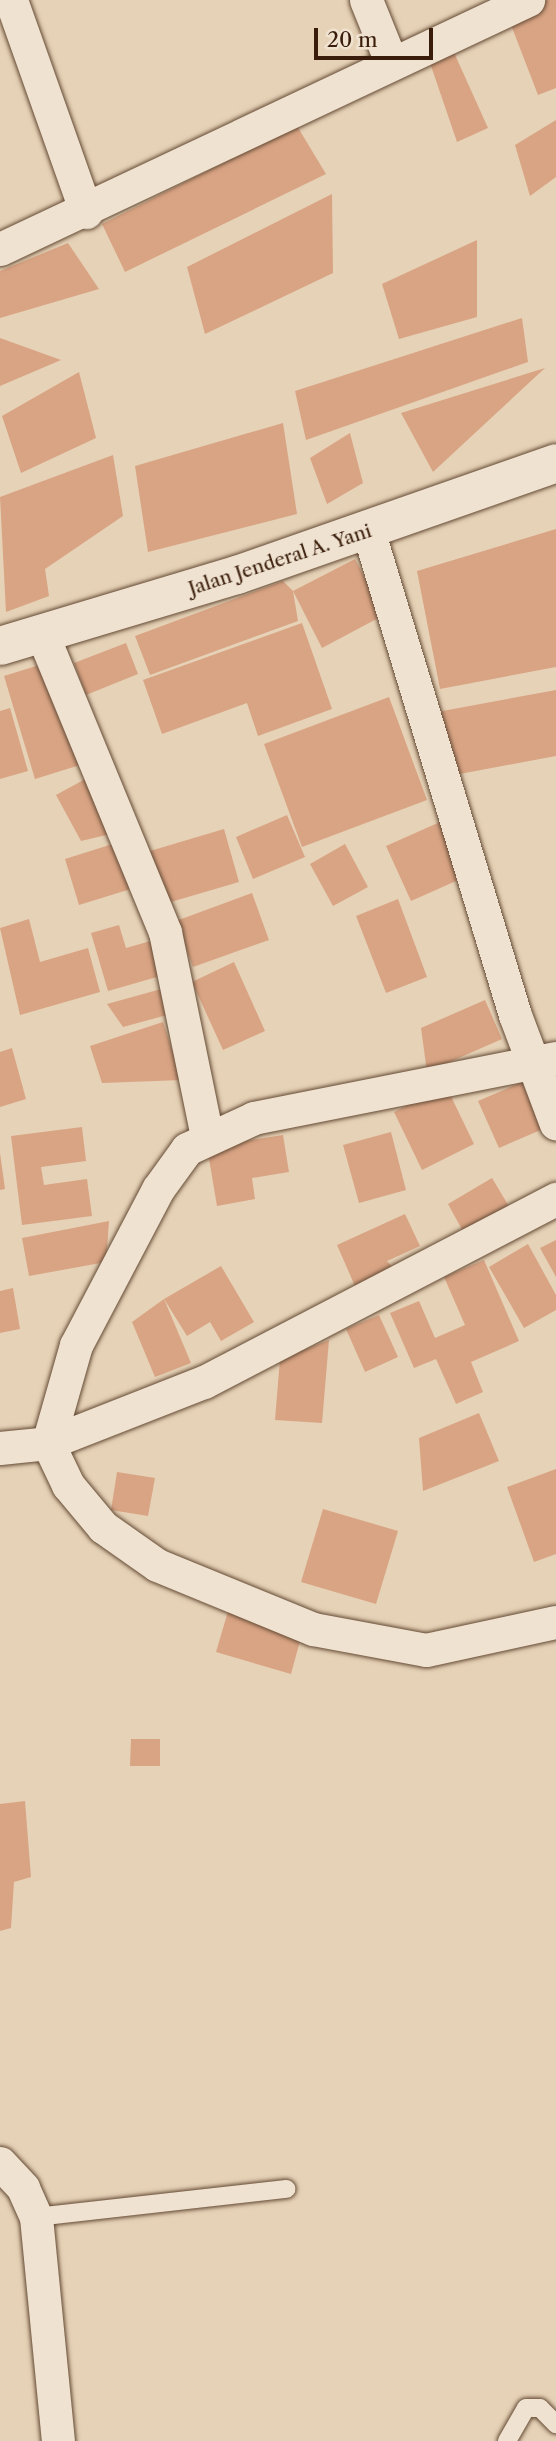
<!DOCTYPE html>
<style>
body{margin:0}
#map{position:relative;width:556px;height:2441px;overflow:hidden;background:#e6d2b7;font-family:"Libre Caslon Text",serif}
div>[style]{position:absolute}
.building>*{inset:0;background:#d9a484}
.roads{filter:drop-shadow(0 0 2px #644a34) drop-shadow(0 0 2px #644a34)}
.service>*{height:18px;margin:-9px;padding:0 9px;transform-origin:9px;border-radius:9px;background:#efe2d0}
.minor>*{height:33px;margin:-16.5px;padding:0 16.5px;transform-origin:16.5px;border-radius:16.5px;background:#efe2d0}
.secondary>*{height:38px;margin:-19px;padding:0 19px;transform-origin:19px;border-radius:19px;background:#efe2d0}
span{translate:-50% -50%;white-space:nowrap;text-align:center;line-height:1.15;-webkit-text-stroke:6px #efe2d0;paint-order:stroke}
.street-label{font-size:19px;color:#391c09}
.scale{position:absolute;left:314px;top:28px;width:119px;height:32px;box-sizing:border-box;border:4px solid #391c09;border-top:0;padding-left:9px;font-size:21px;line-height:24px;white-space:nowrap;color:#391c09;-webkit-text-stroke:5px #efe2d0;paint-order:stroke}
</style>
<div id="map">
<div class="building">
<i style="clip-path:polygon(544px 0,556px 0,556px 88px,538px 95px,511px 25px)"></i>
<i style="clip-path:polygon(447px 37px,488px 128px,457px 142px,429px 60px)"></i>
<i style="clip-path:polygon(556px 120px,556px 177px,530px 196px,515px 145px)"></i>
<i style="clip-path:polygon(297px 126px,326px 174px,125px 272px,102px 224px)"></i>
<i style="clip-path:polygon(332px 194px,333px 273px,205px 334px,187px 267px)"></i>
<i style="clip-path:polygon(477px 240px,477px 317px,399px 339px,382px 284px)"></i>
<i style="clip-path:polygon(68px 243px,99px 289px,0 318px,0 271px)"></i>
<i style="clip-path:polygon(522px 318px,528px 362px,306px 440px,295px 391px)"></i>
<i style="clip-path:polygon(0 338px,61px 360px,0 386px)"></i>
<i style="clip-path:polygon(545px 368px,433px 472px,401px 413px)"></i>
<i style="clip-path:polygon(79px 372px,96px 438px,21px 473px,2px 416px)"></i>
<i style="clip-path:polygon(283px 423px,297px 514px,148px 552px,135px 466px)"></i>
<i style="clip-path:polygon(350px 433px,363px 483px,327px 504px,310px 458px)"></i>
<i style="clip-path:polygon(113px 455px,123px 516px,45px 569px,49px 596px,6px 612px,0 497px)"></i>
<i style="clip-path:polygon(556px 529px,556px 667px,440px 689px,417px 571px)"></i>
<i style="clip-path:polygon(355px 559px,384px 615px,322px 648px,293px 591px)"></i>
<i style="clip-path:polygon(283px 581px,293px 591px,298px 621px,150px 675px,135px 636px)"></i>
<i style="clip-path:polygon(302px 623px,332px 709px,258px 736px,247px 703px,162px 734px,143px 680px)"></i>
<i style="clip-path:polygon(126px 643px,138px 674px,86px 695px,74px 663px)"></i>
<i style="clip-path:polygon(49px 662px,80px 765px,35px 779px,4px 676px)"></i>
<i style="clip-path:polygon(556px 690px,556px 756px,449px 776px,437px 712px)"></i>
<i style="clip-path:polygon(389px 697px,427px 800px,302px 847px,264px 744px)"></i>
<i style="clip-path:polygon(10px 708px,28px 771px,0 779px,0 711px)"></i>
<i style="clip-path:polygon(89px 777px,119px 832px,81px 841px,56px 795px)"></i>
<i style="clip-path:polygon(287px 815px,305px 857px,253px 879px,236px 837px)"></i>
<i style="clip-path:polygon(440px 822px,465px 877px,411px 901px,386px 846px)"></i>
<i style="clip-path:polygon(224px 829px,239px 882px,164px 904px,150px 851px)"></i>
<i style="clip-path:polygon(119px 842px,134px 888px,79px 905px,65px 859px)"></i>
<i style="clip-path:polygon(345px 844px,368px 887px,333px 906px,310px 864px)"></i>
<i style="clip-path:polygon(252px 893px,269px 940px,193px 967px,176px 921px)"></i>
<i style="clip-path:polygon(398px 899px,427px 977px,386px 993px,356px 916px)"></i>
<i style="clip-path:polygon(29px 919px,40px 962px,88px 948px,100px 992px,20px 1015px,0 928px)"></i>
<i style="clip-path:polygon(119px 925px,126px 948px,154px 940px,164px 975px,108px 991px,91px 933px)"></i>
<i style="clip-path:polygon(234px 962px,265px 1031px,223px 1050px,192px 982px)"></i>
<i style="clip-path:polygon(172px 986px,178px 1012px,123px 1027px,107px 1004px)"></i>
<i style="clip-path:polygon(485px 1000px,502px 1039px,427px 1072px,421px 1028px)"></i>
<i style="clip-path:polygon(163px 1022px,182px 1080px,102px 1083px,90px 1046px)"></i>
<i style="clip-path:polygon(12px 1048px,26px 1099px,0 1107px,0 1052px)"></i>
<i style="clip-path:polygon(522px 1082px,543px 1129px,499px 1148px,478px 1101px)"></i>
<i style="clip-path:polygon(446px 1086px,474px 1144px,422px 1170px,394px 1112px)"></i>
<i style="clip-path:polygon(82px 1127px,86px 1161px,41px 1167px,44px 1185px,87px 1179px,92px 1216px,22px 1225px,11px 1136px)"></i>
<i style="clip-path:polygon(391px 1132px,406px 1190px,359px 1203px,343px 1145px)"></i>
<i style="clip-path:polygon(283px 1135px,289px 1172px,252px 1178px,255px 1199px,217px 1206px,207px 1147px)"></i>
<i style="clip-path:polygon(0 1153px,5px 1189px,0 1190px)"></i>
<i style="clip-path:polygon(492px 1178px,510px 1208px,465px 1235px,448px 1204px)"></i>
<i style="clip-path:polygon(405px 1214px,420px 1246px,387px 1261px,399px 1274px,358px 1293px,337px 1245px)"></i>
<i style="clip-path:polygon(109px 1221px,106px 1262px,29px 1276px,22px 1238px)"></i>
<i style="clip-path:polygon(556px 1240px,556px 1277px,540px 1248px)"></i>
<i style="clip-path:polygon(528px 1244px,556px 1295px,556px 1310px,524px 1328px,489px 1267px)"></i>
<i style="clip-path:polygon(484px 1260px,519px 1341px,471px 1362px,483px 1392px,456px 1404px,436px 1359px,414px 1368px,390px 1313px,419px 1301px,435px 1338px,465px 1325px,444px 1277px)"></i>
<i style="clip-path:polygon(221px 1266px,254px 1322px,221px 1341px,210px 1322px,187px 1336px,164px 1299px)"></i>
<i style="clip-path:polygon(13px 1288px,20px 1329px,0 1333px,0 1291px)"></i>
<i style="clip-path:polygon(164px 1299px,191px 1363px,155px 1377px,132px 1322px)"></i>
<i style="clip-path:polygon(379px 1315px,398px 1357px,365px 1372px,346px 1329px)"></i>
<i style="clip-path:polygon(329px 1340px,322px 1423px,275px 1420px,280px 1359px)"></i>
<i style="clip-path:polygon(479px 1413px,499px 1461px,423px 1491px,419px 1438px)"></i>
<i style="clip-path:polygon(556px 1469px,556px 1554px,534px 1562px,507px 1487px)"></i>
<i style="clip-path:polygon(117px 1472px,155px 1478px,148px 1516px,111px 1510px)"></i>
<i style="clip-path:polygon(323px 1509px,398px 1531px,376px 1604px,301px 1582px)"></i>
<i style="clip-path:polygon(229px 1608px,303px 1630px,291px 1674px,216px 1652px)"></i>
<i style="clip-path:polygon(131px 1739px,160px 1739px,160px 1766px,130px 1766px)"></i>
<i style="clip-path:polygon(25px 1801px,31px 1877px,14px 1882px,11px 1928px,0 1931px,0 1804px)"></i>
</div>
<div class="roads">
<div class="service">
<i style="left:36px;top:2217px;width:252px;rotate:-6.4deg"></i>
<i style="left:507px;top:2441px;width:38px;rotate:-60deg"></i>
<i style="left:526px;top:2408px;width:14px"></i>
<i style="left:540px;top:2408px;width:23px;rotate:45deg"></i>
</div>
<div class="minor">
<i style="left:11px;top:0;width:225px;rotate:70.5deg"></i>
<i style="left:366px;top:0;width:67px;rotate:68deg"></i>
<i style="left:0;top:249px;width:584px;rotate:-25.25deg"></i>
<i style="left:368px;top:530px;width:507px;rotate:73.14deg"></i>
<i style="left:515px;top:1015px;width:116px;rotate:69.4deg"></i>
<i style="left:43px;top:636px;width:320px;rotate:67.6deg"></i>
<i style="left:165px;top:932px;width:209px;rotate:78.4deg"></i>
<i style="left:556px;top:1058px;width:308px;rotate:168.8deg"></i>
<i style="left:254px;top:1118px;width:74px;rotate:155.2deg"></i>
<i style="left:187px;top:1149px;width:49px;rotate:125.9deg"></i>
<i style="left:158px;top:1189px;width:176px;rotate:117.7deg"></i>
<i style="left:76px;top:1345px;width:102px;rotate:105.9deg"></i>
<i style="left:48px;top:1443px;width:168px;rotate:-21.4deg"></i>
<i style="left:204px;top:1382px;width:397px;rotate:-27.5deg"></i>
<i style="left:0;top:1448px;width:48px;rotate:-5.9deg"></i>
<i style="left:48px;top:1443px;width:47px;rotate:64.5deg"></i>
<i style="left:68px;top:1485px;width:55px;rotate:50.2deg"></i>
<i style="left:103px;top:1527px;width:66px;rotate:35.1deg"></i>
<i style="left:157px;top:1565px;width:169px;rotate:22.3deg"></i>
<i style="left:313px;top:1629px;width:115px;rotate:10.5deg"></i>
<i style="left:426px;top:1650px;width:133px;rotate:-12.2deg"></i>
<i style="left:0;top:2163px;width:34px;rotate:47deg"></i>
<i style="left:23px;top:2188px;width:32px;rotate:66deg"></i>
<i style="left:36px;top:2217px;width:225px;rotate:84.4deg"></i>
</div>
<div class="secondary">
<i style="left:0;top:646px;width:247px;rotate:-16.7deg"></i>
<i style="left:237px;top:575px;width:338px;rotate:-19.3deg"></i>
</div>
</div>
<div class="street-label">
<span style="left:280px;top:560px;rotate:-18deg">Jalan Jenderal A. Yani</span>
</div>
<div class="scale">20 m</div>
</div>
